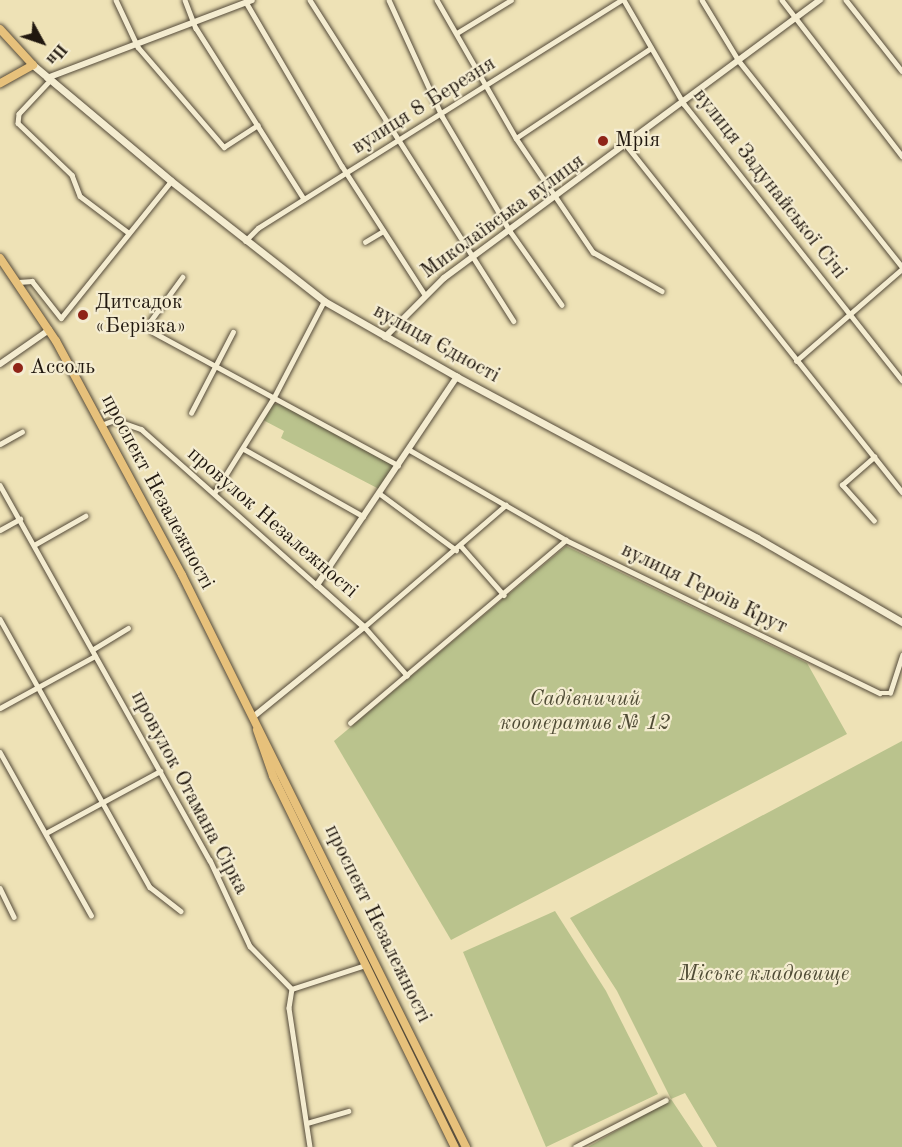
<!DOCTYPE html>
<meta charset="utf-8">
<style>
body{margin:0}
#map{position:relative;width:902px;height:1147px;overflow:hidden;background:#eee2b6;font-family:"Old Standard TT",serif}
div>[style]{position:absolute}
.green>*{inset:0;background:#bac38d}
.roads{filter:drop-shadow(0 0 2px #544a39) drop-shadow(0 0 2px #544a39)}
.minor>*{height:4.5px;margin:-2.25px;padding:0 2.25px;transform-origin:2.25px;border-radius:2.25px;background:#f4ecd0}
.tertiary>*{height:6px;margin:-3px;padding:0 3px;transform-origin:3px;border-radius:3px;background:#f4ecd0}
.secondary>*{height:7px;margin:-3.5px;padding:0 3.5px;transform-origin:3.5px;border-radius:3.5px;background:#f4ecd0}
.primary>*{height:8px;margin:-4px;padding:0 4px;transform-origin:4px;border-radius:4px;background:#e7c17b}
.dots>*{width:16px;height:16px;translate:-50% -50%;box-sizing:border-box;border:3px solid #f4ecd0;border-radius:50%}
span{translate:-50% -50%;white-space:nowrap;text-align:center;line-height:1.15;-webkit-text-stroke:4.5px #f4ecd0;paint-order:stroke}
.street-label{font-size:21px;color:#21180f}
.poi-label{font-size:21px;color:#21180f}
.left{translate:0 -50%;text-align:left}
.park-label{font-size:21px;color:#4f4b35;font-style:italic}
.north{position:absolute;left:12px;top:12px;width:60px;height:60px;-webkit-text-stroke:4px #f4ecd0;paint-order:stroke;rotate:130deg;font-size:16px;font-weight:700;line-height:24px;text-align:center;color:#21180f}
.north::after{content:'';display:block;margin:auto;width:21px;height:27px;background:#21180f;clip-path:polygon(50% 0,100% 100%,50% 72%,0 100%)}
</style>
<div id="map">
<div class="green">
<i style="clip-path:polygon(273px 404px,282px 404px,394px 465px,379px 489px,281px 438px,284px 431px,263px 420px)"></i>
<i style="clip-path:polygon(566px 546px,807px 663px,847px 734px,451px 940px,334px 741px)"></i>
<i style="clip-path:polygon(902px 741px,902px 1147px,717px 1147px,685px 1093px,671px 1099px,703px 1147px,588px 1147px,671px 1099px,617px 991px,570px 918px)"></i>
<i style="clip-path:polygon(555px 911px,606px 991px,658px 1094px,546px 1147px,463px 952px)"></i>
</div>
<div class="roads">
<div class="minor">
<i style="left:116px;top:0;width:52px;rotate:64.9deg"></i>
<i style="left:138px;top:47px;width:132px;rotate:49.3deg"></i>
<i style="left:224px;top:147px;width:40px;rotate:-32.9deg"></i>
<i style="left:185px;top:0;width:30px;rotate:69deg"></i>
<i style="left:196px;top:28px;width:202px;rotate:57.7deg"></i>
<i style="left:310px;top:0;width:380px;rotate:57.6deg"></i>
<i style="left:389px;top:0;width:128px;rotate:65.4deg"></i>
<i style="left:442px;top:116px;width:134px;rotate:59.4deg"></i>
<i style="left:510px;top:231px;width:90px;rotate:54.9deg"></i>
<i style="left:437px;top:0;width:159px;rotate:60.2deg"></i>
<i style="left:516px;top:138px;width:138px;rotate:56deg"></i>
<i style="left:593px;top:252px;width:79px;rotate:29.5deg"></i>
<i style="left:624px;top:0;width:120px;rotate:60deg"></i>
<i style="left:684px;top:104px;width:352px;rotate:51.7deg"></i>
<i style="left:702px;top:0;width:71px;rotate:58.8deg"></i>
<i style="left:739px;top:61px;width:263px;rotate:51.6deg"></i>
<i style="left:782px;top:0;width:197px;rotate:52.4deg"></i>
<i style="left:846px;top:0;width:90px;rotate:51.7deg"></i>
<i style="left:246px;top:2px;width:190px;rotate:59.7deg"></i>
<i style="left:342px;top:166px;width:153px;rotate:57.2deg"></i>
<i style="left:457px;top:33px;width:63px;rotate:-31.4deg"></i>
<i style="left:50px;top:81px;width:45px;rotate:133.2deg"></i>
<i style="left:19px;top:114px;width:9px;rotate:96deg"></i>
<i style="left:18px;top:123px;width:75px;rotate:43.9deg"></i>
<i style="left:72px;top:175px;width:22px;rotate:69deg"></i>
<i style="left:80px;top:196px;width:61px;rotate:37.1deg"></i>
<i style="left:516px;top:138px;width:162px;rotate:-33.7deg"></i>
<i style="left:627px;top:146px;width:442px;rotate:51.5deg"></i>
<i style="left:245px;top:241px;width:18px;rotate:-45deg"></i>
<i style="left:258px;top:228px;width:429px;rotate:-32.1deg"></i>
<i style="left:365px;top:242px;width:21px;rotate:-31deg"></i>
<i style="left:183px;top:277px;width:54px;rotate:126deg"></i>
<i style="left:151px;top:321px;width:11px;rotate:80deg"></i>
<i style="left:153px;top:332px;width:279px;rotate:28.5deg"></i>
<i style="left:18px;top:282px;width:14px;rotate:-4deg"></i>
<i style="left:32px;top:281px;width:47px;rotate:51.9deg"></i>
<i style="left:61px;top:318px;width:176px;rotate:-51.2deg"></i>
<i style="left:796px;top:361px;width:140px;rotate:-41deg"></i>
<i style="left:191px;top:413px;width:91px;rotate:-62.6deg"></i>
<i style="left:101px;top:425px;width:15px;rotate:-20deg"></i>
<i style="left:115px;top:420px;width:28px;rotate:19deg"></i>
<i style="left:141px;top:429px;width:235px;rotate:41.6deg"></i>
<i style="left:0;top:444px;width:25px;rotate:-29deg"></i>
<i style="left:244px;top:449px;width:137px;rotate:29.4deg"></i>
<i style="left:408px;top:449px;width:182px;rotate:29.9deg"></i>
<i style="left:566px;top:540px;width:349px;rotate:26deg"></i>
<i style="left:880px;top:693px;width:10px"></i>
<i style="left:890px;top:693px;width:40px;rotate:-72deg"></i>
<i style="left:0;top:485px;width:430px;rotate:60.8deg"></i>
<i style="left:210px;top:860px;width:95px;rotate:65.1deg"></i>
<i style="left:250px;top:946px;width:60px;rotate:45.7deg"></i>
<i style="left:215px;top:492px;width:110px;rotate:-58.1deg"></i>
<i style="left:273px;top:399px;width:110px;rotate:-62.5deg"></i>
<i style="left:379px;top:493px;width:96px;rotate:36.5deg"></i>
<i style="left:874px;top:521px;width:48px;rotate:-131.6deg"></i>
<i style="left:842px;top:485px;width:43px;rotate:-41.2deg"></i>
<i style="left:0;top:530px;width:23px;rotate:-29deg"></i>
<i style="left:34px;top:545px;width:59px;rotate:-29.6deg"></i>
<i style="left:461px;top:546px;width:65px;rotate:48.7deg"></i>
<i style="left:0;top:619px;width:307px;rotate:60.8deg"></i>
<i style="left:150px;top:887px;width:39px;rotate:38deg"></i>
<i style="left:92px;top:650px;width:42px;rotate:-31.4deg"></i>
<i style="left:407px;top:676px;width:65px;rotate:-131.3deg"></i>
<i style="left:364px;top:627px;width:187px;rotate:-40.7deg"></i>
<i style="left:0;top:708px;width:108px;rotate:-28.7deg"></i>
<i style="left:350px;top:723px;width:283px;rotate:-40.3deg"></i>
<i style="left:0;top:752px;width:187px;rotate:60.8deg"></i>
<i style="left:46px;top:833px;width:130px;rotate:-28.5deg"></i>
<i style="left:0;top:888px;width:32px;rotate:64deg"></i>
<i style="left:292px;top:989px;width:19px;rotate:99deg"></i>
<i style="left:289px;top:1008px;width:141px;rotate:81.4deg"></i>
<i style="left:292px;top:989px;width:78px;rotate:-18deg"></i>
<i style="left:307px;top:1123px;width:43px;rotate:-16.3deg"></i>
<i style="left:575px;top:1147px;width:102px;rotate:-27.3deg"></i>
</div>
<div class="tertiary">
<i style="left:47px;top:78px;width:219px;rotate:-20.8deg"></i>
<i style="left:385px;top:337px;width:83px;rotate:-45deg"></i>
<i style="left:444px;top:278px;width:468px;rotate:-36.5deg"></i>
<i style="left:0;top:364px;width:60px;rotate:-34.8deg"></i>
<i style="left:253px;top:717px;width:143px;rotate:-39deg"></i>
<i style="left:364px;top:627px;width:63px;rotate:-138.2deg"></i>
<i style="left:317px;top:585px;width:251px;rotate:-56.1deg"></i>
</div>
<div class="secondary">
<i style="left:33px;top:65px;width:180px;rotate:40deg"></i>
<i style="left:171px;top:181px;width:194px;rotate:38.1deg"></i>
<i style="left:324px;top:301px;width:153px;rotate:29.7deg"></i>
<i style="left:457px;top:377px;width:340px;rotate:28.2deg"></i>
<i style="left:757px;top:538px;width:168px;rotate:30.1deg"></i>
</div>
<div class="primary">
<i style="left:0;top:29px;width:49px;rotate:47.5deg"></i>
<i style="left:33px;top:65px;width:38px;rotate:151deg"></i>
<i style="left:0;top:258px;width:100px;rotate:56deg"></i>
<i style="left:56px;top:341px;width:266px;rotate:61.7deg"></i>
<i style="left:182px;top:575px;width:639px;rotate:63.6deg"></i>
<i style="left:257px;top:730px;width:49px;rotate:70.8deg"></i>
<i style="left:273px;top:776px;width:413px;rotate:63.9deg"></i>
</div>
</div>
<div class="dots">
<i style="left:603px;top:141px;background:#8f2418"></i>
<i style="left:83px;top:315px;background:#8f2418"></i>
<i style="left:18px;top:368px;background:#8f2418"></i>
</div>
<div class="street-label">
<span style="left:424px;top:106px;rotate:-32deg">вулиця 8 Березня</span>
<span style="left:769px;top:184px;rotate:52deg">вулиця Задунайської Січі</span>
<span style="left:503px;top:217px;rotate:-36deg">Миколаївська вулиця</span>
<span style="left:436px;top:344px;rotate:29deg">вулиця Єдності</span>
<span style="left:157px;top:492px;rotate:62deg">проспект Незалежності</span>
<span style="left:272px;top:523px;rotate:41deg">провулок Незалежності</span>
<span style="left:704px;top:589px;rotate:26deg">вулиця Героїв Крут</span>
<span style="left:189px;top:793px;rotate:62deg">провулок Отамана Сірка</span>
<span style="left:377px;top:924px;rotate:64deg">проспект Незалежності</span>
</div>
<div class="poi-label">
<span class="left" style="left:615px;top:141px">Мрія</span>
<span class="left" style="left:95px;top:315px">Дитсадок<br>«Берізка»</span>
<span class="left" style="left:30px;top:368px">Ассоль</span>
</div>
<div class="park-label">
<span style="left:585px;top:712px">Садівничий<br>кооператив № 12</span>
<span style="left:764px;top:975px">Міське кладовище</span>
</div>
<div class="north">Пн</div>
</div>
